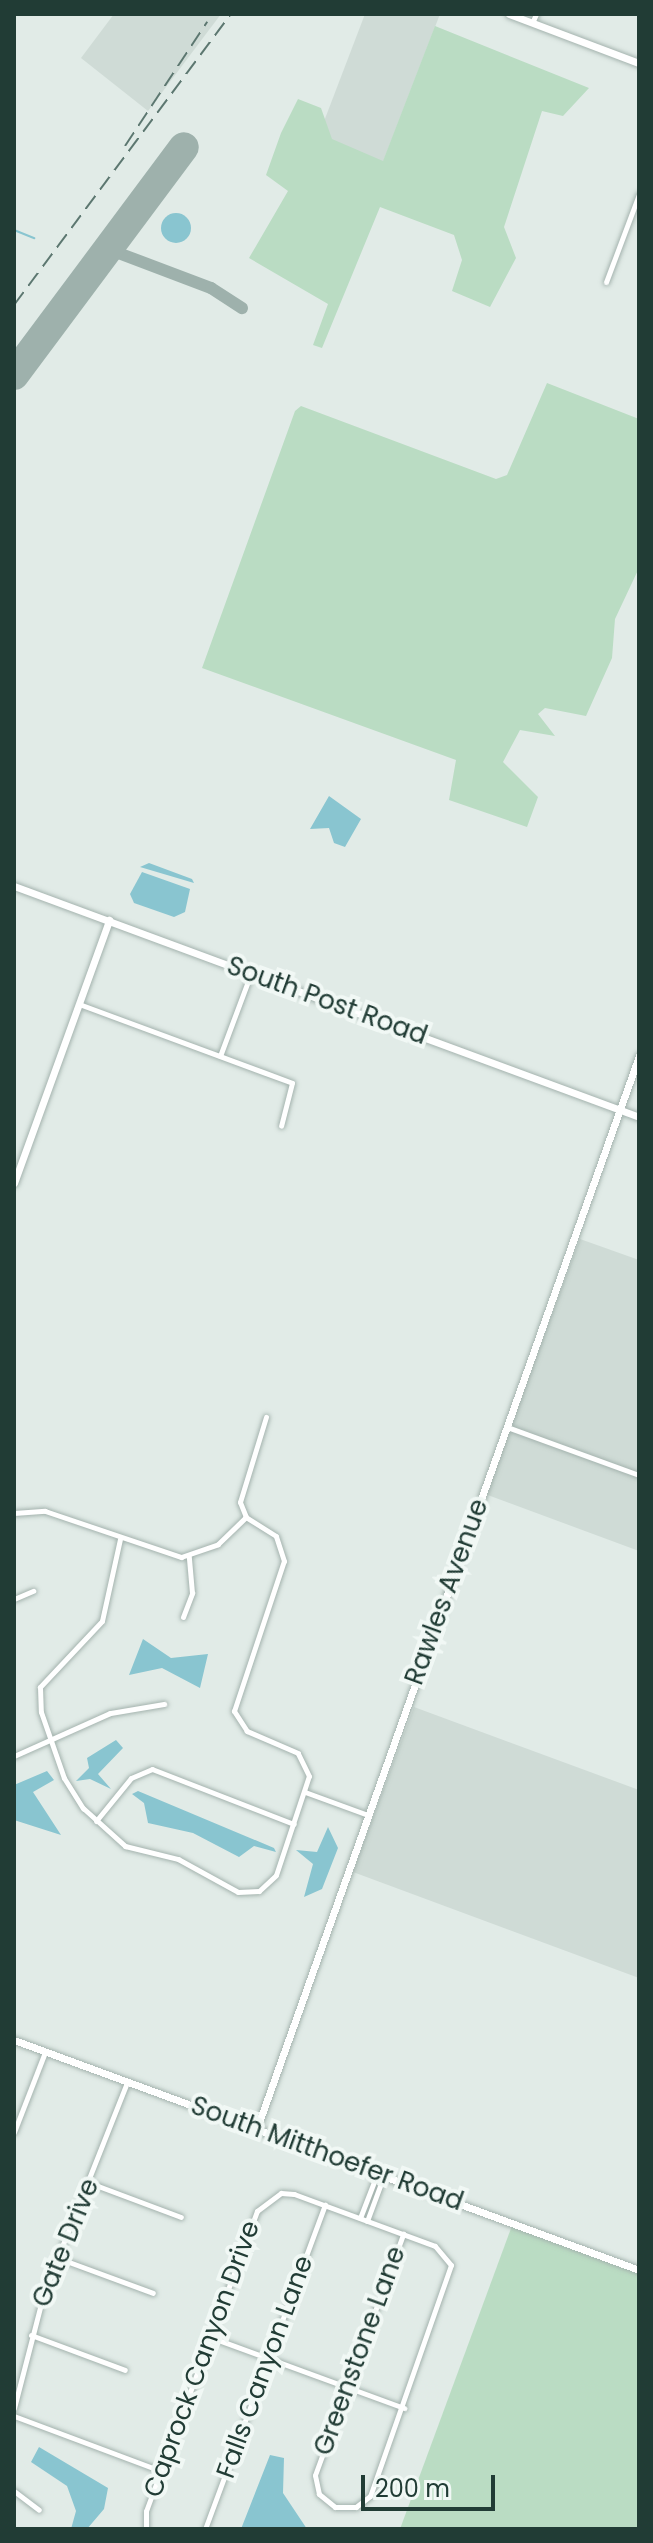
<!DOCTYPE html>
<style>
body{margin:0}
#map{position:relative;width:653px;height:2543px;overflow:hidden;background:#e1ebe7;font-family:Poppins,sans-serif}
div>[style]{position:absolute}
.built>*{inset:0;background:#cfdbd6}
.green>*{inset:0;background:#badcc3}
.water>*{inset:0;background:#89c5d0}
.round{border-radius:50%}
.stream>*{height:2px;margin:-1px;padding:0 1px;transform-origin:1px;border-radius:1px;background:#89c5d0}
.taxiway>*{height:12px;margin:-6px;padding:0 6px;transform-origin:6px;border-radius:6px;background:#9eb1ac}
.runway>*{height:30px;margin:-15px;padding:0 15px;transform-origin:15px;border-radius:15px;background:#9eb1ac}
.roads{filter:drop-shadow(0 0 2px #a4b3ae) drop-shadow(0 0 2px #a4b3ae)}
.street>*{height:5px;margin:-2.5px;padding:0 2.5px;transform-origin:2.5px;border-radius:2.5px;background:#fff}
.secondary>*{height:7px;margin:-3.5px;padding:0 3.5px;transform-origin:3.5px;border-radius:3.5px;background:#fff}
.rail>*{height:2px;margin-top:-1px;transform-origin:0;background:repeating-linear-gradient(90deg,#5c7770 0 16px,transparent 0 24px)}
span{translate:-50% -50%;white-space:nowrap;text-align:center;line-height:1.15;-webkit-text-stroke:8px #f1f8f5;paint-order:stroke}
.street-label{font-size:26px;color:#213c35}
.frame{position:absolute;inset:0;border:16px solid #213c35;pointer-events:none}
.scale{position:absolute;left:361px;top:2475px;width:134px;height:36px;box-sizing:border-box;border:4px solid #213c35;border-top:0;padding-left:10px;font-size:24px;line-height:28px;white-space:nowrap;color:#213c35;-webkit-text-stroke:6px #f1f8f5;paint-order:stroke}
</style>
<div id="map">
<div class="built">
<i style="clip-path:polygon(114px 14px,221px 14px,148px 111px,81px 58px)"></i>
<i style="clip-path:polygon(365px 14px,440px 14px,383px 162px,318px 137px)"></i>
<i style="clip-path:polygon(580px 1239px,639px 1260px,639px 1551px,485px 1494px)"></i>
<i style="clip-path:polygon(414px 1707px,639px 1790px,639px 1978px,353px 1872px)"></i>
</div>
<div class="green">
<i style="clip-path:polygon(435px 26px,589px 88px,563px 116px,542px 111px,504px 227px,516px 258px,490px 307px,452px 291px,462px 260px,454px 235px,380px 207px,322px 348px,313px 345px,328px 304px,249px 258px,288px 191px,266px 175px,281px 133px,298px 99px,321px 108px,332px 139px,383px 161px)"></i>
<i style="clip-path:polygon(547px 383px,639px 419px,639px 568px,615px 619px,612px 658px,586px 716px,545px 708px,538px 714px,555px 736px,520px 730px,503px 762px,538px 797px,527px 827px,449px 800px,456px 760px,202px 668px,295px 411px,301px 406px,496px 479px,507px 475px)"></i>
<i style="clip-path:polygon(513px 2223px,639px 2269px,639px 2529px,400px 2529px)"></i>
</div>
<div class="water">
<i class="round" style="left:161px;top:213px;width:30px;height:30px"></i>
<i style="clip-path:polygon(329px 796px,361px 819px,345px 847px,334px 843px,329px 828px,310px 829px)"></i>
<i style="clip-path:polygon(149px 863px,192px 879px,194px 883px,140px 867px)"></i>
<i style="clip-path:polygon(142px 872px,190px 889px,185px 912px,174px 917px,134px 903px,130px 894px)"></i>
<i style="clip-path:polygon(143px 1639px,171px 1658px,208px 1654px,200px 1688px,162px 1668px,129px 1675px)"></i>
<i style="clip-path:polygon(116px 1740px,123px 1748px,98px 1774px,111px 1789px,90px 1779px,76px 1781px,89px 1768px,87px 1758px)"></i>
<i style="clip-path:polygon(47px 1771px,54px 1780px,33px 1792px,61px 1835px,14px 1820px,14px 1785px)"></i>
<i style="clip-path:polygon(138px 1791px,274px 1848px,276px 1852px,254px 1846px,239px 1857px,193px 1833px,148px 1823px,144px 1803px,132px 1794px)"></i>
<i style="clip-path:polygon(328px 1827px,338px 1848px,322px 1889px,304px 1897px,313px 1864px,296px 1850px,317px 1852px)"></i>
<i style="clip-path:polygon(39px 2447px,108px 2488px,104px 2509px,87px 2529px,71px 2529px,76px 2511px,67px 2486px,31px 2462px)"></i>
<i style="clip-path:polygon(270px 2455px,284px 2458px,283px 2493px,307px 2529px,241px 2529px)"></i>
</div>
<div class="stream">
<i style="left:14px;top:230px;width:22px;rotate:22deg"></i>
</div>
<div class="taxiway">
<i style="left:104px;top:254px;width:9px;rotate:-18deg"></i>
<i style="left:113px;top:251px;width:105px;rotate:20.7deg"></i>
<i style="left:211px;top:288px;width:37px;rotate:33deg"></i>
</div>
<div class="runway">
<i style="left:14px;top:375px;width:284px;rotate:-53.3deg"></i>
</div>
<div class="roads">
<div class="street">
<i style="left:532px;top:23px;width:10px;rotate:-66deg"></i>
<i style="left:606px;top:282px;width:94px;rotate:-69.4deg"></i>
<i style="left:79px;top:1004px;width:227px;rotate:20.3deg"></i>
<i style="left:292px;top:1083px;width:44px;rotate:104.3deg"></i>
<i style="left:220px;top:1056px;width:89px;rotate:-69.5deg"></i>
<i style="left:507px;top:1427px;width:140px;rotate:20deg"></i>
<i style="left:14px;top:1513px;width:31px;rotate:-4deg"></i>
<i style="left:45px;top:1511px;width:144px;rotate:18.7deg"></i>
<i style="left:181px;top:1557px;width:39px;rotate:-19deg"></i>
<i style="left:218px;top:1544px;width:39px;rotate:-44deg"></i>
<i style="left:120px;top:1539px;width:84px;rotate:102.4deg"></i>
<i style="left:102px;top:1621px;width:91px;rotate:133.2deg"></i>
<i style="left:40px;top:1687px;width:25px;rotate:88deg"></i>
<i style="left:41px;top:1712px;width:70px;rotate:70.8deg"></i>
<i style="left:64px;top:1778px;width:36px;rotate:58deg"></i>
<i style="left:83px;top:1808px;width:57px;rotate:42.1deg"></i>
<i style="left:125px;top:1846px;width:55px;rotate:13.8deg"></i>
<i style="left:178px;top:1859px;width:68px;rotate:28.8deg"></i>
<i style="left:238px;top:1892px;width:21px;rotate:-3deg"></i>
<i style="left:259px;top:1891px;width:23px;rotate:-43deg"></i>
<i style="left:276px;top:1875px;width:104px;rotate:-71.6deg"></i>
<i style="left:309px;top:1776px;width:25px;rotate:-116deg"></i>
<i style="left:298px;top:1753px;width:56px;rotate:-156.7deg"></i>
<i style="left:247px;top:1731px;width:24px;rotate:-123deg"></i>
<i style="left:234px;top:1711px;width:158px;rotate:-71.6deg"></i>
<i style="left:284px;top:1561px;width:26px;rotate:-108deg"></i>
<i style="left:276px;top:1536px;width:36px;rotate:-148deg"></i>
<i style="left:246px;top:1517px;width:16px;rotate:-112deg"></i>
<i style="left:240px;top:1502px;width:89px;rotate:-73deg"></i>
<i style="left:14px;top:1599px;width:21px;rotate:-23deg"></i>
<i style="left:183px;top:1617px;width:26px;rotate:-69deg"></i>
<i style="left:192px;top:1593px;width:37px;rotate:-95deg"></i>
<i style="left:14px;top:1756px;width:105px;rotate:-24.1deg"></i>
<i style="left:110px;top:1713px;width:55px;rotate:-9.5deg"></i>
<i style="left:305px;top:1792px;width:67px;rotate:20.1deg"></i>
<i style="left:96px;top:1821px;width:55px;rotate:-50.9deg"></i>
<i style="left:131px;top:1778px;width:23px;rotate:-23deg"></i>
<i style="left:152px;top:1769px;width:152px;rotate:21.2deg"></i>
<i style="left:14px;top:2132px;width:86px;rotate:-68.8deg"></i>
<i style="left:90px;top:2183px;width:97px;rotate:20.5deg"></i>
<i style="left:360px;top:2218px;width:47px;rotate:-68.9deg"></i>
<i style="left:367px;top:2221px;width:49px;rotate:-69.7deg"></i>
<i style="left:58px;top:2258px;width:101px;rotate:20.2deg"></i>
<i style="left:31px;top:2335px;width:100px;rotate:20.4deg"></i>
<i style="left:210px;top:2337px;width:207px;rotate:20.1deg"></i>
<i style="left:14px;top:2408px;width:120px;rotate:-75.5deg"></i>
<i style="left:44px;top:2292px;width:226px;rotate:-68.4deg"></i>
<i style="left:14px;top:2416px;width:157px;rotate:20.5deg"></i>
<i style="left:14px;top:2491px;width:31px;rotate:37deg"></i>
<i style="left:146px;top:2529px;width:18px;rotate:-90deg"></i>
<i style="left:146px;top:2511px;width:320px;rotate:-69.7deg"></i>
<i style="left:257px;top:2211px;width:30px;rotate:-37deg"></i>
<i style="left:281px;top:2193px;width:13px;rotate:4deg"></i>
<i style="left:294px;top:2194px;width:150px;rotate:20.2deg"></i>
<i style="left:435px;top:2246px;width:25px;rotate:50deg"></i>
<i style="left:451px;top:2265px;width:245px;rotate:109.3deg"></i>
<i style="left:370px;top:2496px;width:18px;rotate:142deg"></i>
<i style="left:356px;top:2507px;width:21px;rotate:180deg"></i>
<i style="left:335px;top:2507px;width:21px;rotate:-141deg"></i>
<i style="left:319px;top:2494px;width:19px;rotate:-102deg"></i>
<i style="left:315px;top:2475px;width:257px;rotate:-69.9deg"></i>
<i style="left:205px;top:2529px;width:346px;rotate:-69.7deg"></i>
</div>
<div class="secondary">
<i style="left:509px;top:14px;width:139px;rotate:20.7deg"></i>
<i style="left:14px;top:886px;width:666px;rotate:20.28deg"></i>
<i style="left:14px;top:1183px;width:280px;rotate:-70.1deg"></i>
<i style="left:14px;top:2040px;width:666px;rotate:20.2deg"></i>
<i style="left:257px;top:2128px;width:1138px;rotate:-70.39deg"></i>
</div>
</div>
<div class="rail">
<i style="left:125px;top:146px;width:149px;rotate:-56.5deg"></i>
<i style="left:14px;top:305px;width:363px;rotate:-53.3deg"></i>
</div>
<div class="street-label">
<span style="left:327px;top:1001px;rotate:20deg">South Post Road</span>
<span style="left:447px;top:1592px;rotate:-70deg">Rawles Avenue</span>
<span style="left:327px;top:2154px;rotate:20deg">South Mitthoefer Road</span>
<span style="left:66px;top:2243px;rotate:-68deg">Gate Drive</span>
<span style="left:360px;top:2351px;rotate:-70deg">Greenstone Lane</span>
<span style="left:202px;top:2359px;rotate:-70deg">Caprock Canyon Drive</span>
<span style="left:265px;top:2367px;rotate:-70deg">Falls Canyon Lane</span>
</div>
<div class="frame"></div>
<div class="scale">200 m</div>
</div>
